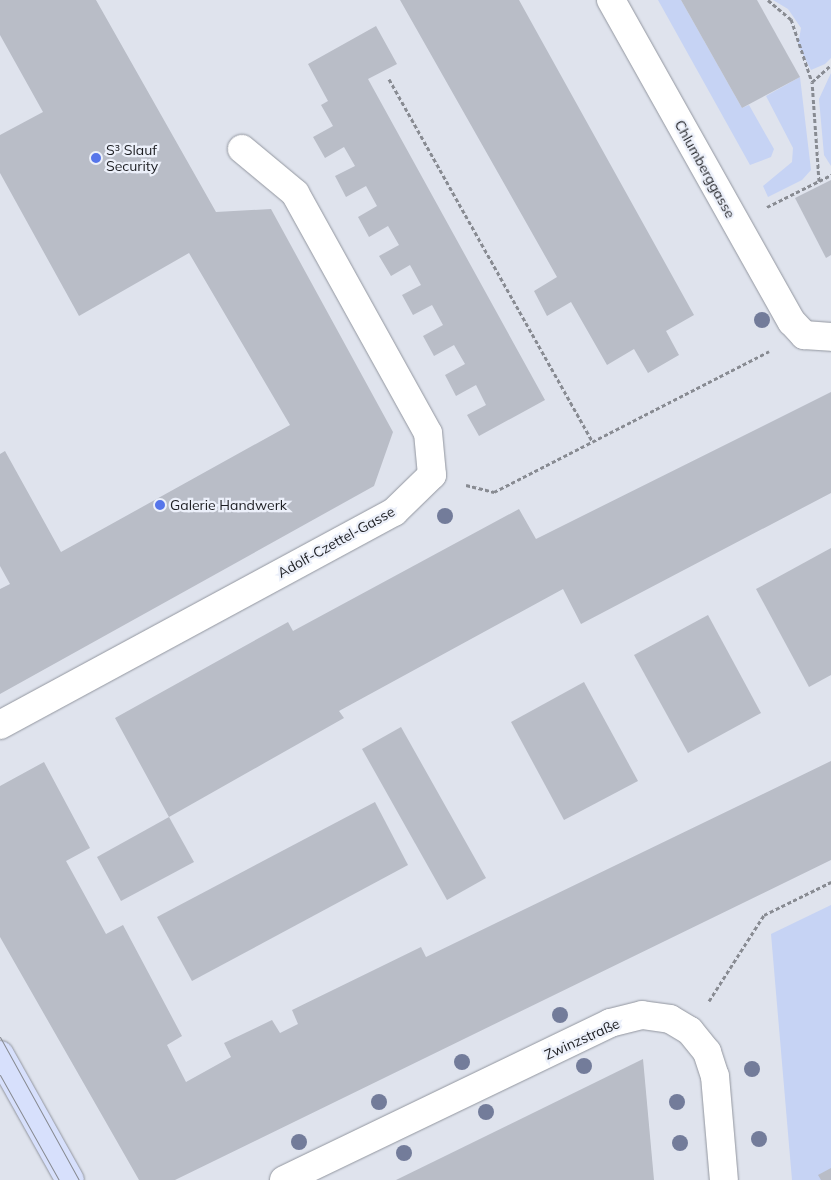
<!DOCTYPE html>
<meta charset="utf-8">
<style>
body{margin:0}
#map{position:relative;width:831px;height:1180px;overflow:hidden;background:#dfe3ed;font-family:Mulish,sans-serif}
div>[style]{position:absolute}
.green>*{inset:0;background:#c6d3f4}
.building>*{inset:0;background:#b9bdc7}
.path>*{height:3px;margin-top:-1.5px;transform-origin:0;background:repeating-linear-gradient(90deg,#888b92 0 4px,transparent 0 6.5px)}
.roads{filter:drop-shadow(0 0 1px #92969f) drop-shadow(0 0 1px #92969f)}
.street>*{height:28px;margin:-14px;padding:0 14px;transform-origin:14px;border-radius:14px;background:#fff}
.secondary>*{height:28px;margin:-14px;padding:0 14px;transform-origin:14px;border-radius:14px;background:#d7e0fc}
.tram>*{height:1px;margin:-0.5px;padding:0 0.5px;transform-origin:0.5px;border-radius:0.5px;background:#878a91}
.trees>*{width:16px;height:16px;margin:-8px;border-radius:50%;background:#737c9a}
.dots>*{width:14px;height:14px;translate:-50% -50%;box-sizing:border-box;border:2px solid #ecf0fa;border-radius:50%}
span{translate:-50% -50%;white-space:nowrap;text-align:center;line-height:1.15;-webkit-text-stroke:4.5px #ecf0fa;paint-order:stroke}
.poi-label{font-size:14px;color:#1c1d21}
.left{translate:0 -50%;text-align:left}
.street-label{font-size:14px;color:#1c1d21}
</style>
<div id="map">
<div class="green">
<i style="clip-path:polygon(658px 0,681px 0,742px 108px,749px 105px,774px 149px,771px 157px,750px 165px)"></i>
<i style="clip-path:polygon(773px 0,831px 0,831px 58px,825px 64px,811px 70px,798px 45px,801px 28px,788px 9px)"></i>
<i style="clip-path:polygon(831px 73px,831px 166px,824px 155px,819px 99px)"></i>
<i style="clip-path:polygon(800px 77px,811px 170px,802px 180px,768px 197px,763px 186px,792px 162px,793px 148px,766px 96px)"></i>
<i style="clip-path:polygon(831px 905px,831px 1180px,792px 1180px,771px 934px)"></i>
</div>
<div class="building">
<i style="clip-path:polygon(0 0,96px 0,216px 212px,271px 209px,393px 432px,374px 486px,0 694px,0 589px,10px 584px,0 566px,0 454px,5px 451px,61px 552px,290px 425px,189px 253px,79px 316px,0 173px,0 135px,43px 112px,0 35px)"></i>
<i style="clip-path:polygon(400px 0,519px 0,694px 315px,666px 331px,679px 355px,648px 373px,634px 349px,607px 365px,571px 302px,547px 316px,534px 291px,557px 277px)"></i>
<i style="clip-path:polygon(681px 0,757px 0,800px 77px,742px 108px)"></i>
<i style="clip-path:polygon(376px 26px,397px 64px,368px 79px,545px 400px,479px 436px,467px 415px,486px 405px,476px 385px,456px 396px,445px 375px,465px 364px,454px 345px,434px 356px,423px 336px,443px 325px,432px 305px,413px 315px,402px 295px,421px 285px,410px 265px,391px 276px,379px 256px,399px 245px,388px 226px,369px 237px,358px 217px,377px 206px,366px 186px,346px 197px,335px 176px,355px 166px,344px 147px,325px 158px,313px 137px,333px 126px,321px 105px,328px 101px,308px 64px)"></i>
<i style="clip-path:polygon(831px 180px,831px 255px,826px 258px,795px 198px)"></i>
<i style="clip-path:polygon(831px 392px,831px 493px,581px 624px,563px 589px,339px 711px,344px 718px,169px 817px,115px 718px,288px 622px,293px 631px,519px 509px,536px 539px)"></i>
<i style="clip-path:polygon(831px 548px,831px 675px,809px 687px,756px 589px)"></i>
<i style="clip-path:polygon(708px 615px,761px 713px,688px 753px,634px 655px)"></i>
<i style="clip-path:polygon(584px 682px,638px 781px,564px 820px,511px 722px)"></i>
<i style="clip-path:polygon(401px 727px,486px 878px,447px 900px,362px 749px)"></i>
<i style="clip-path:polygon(831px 761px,831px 860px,175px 1180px,139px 1180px,0 937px,0 786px,44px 762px,90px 848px,66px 861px,106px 934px,123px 925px,182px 1036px,167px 1045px,186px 1082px,231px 1057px,224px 1043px,272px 1020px,280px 1033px,298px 1024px,292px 1010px,421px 947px,426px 957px)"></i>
<i style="clip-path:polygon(375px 802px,408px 865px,192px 981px,157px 917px)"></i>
<i style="clip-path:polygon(169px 817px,194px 862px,121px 901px,97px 857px)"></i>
<i style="clip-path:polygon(643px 1059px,654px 1180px,396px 1180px)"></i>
<i style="clip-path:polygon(831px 1168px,831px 1180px,821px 1180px,818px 1175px)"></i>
</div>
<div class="path">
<i style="left:768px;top:0;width:30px;rotate:40deg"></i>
<i style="left:791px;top:19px;width:66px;rotate:71.6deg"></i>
<i style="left:389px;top:79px;width:416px;rotate:60.7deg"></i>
<i style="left:819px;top:181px;width:99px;rotate:-94deg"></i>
<i style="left:812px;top:82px;width:25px;rotate:-42deg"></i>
<i style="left:767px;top:207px;width:72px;rotate:-26.6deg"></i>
<i style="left:466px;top:485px;width:29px;rotate:14deg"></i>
<i style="left:494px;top:492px;width:309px;rotate:-27.1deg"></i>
<i style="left:709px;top:1001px;width:102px;rotate:-57.4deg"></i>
<i style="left:764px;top:915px;width:75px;rotate:-26.2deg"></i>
</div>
<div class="roads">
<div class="street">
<i style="left:611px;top:0;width:369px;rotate:60.7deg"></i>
<i style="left:792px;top:322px;width:18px;rotate:47deg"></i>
<i style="left:804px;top:335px;width:27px;rotate:4deg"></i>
<i style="left:0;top:725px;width:448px;rotate:-28.4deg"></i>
<i style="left:394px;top:512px;width:53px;rotate:-44.2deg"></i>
<i style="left:432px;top:475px;width:42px;rotate:-95.4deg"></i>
<i style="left:428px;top:433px;width:274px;rotate:-119deg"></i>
<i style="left:295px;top:193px;width:69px;rotate:-140.3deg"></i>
<i style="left:284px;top:1180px;width:362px;rotate:-25.7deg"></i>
<i style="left:610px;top:1023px;width:33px;rotate:-14deg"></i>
<i style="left:642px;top:1015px;width:28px;rotate:8deg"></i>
<i style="left:670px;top:1019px;width:23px;rotate:31deg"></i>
<i style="left:690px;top:1031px;width:27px;rotate:51deg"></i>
<i style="left:707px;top:1052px;width:25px;rotate:72deg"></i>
<i style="left:715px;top:1076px;width:104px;rotate:85.1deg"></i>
</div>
<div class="secondary">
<i style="left:0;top:1055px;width:143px;rotate:60.8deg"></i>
</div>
</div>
<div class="tram">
<i style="left:0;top:1037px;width:163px;rotate:61.1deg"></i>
<i style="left:0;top:1075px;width:120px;rotate:60.7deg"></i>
</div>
<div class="trees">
<i style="left:762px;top:320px"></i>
<i style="left:445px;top:516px"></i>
<i style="left:560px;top:1015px"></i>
<i style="left:462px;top:1062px"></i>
<i style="left:584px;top:1066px"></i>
<i style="left:752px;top:1069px"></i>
<i style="left:379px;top:1102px"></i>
<i style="left:677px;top:1102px"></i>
<i style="left:486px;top:1112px"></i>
<i style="left:759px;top:1139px"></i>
<i style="left:299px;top:1142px"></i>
<i style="left:680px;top:1143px"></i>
<i style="left:404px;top:1153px"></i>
</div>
<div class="dots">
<i style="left:96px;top:158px;background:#5675ea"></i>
<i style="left:160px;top:505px;background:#5675ea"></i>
</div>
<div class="poi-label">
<span class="left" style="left:106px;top:158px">S³ Slauf<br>Security</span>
<span class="left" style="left:170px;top:505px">Galerie Handwerk</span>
</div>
<div class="street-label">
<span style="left:705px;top:169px;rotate:61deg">Chlumberggasse</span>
<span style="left:336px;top:542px;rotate:-29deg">Adolf-Czettel-Gasse</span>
<span style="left:582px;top:1039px;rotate:-24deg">Zwinzstraße</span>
</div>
</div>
